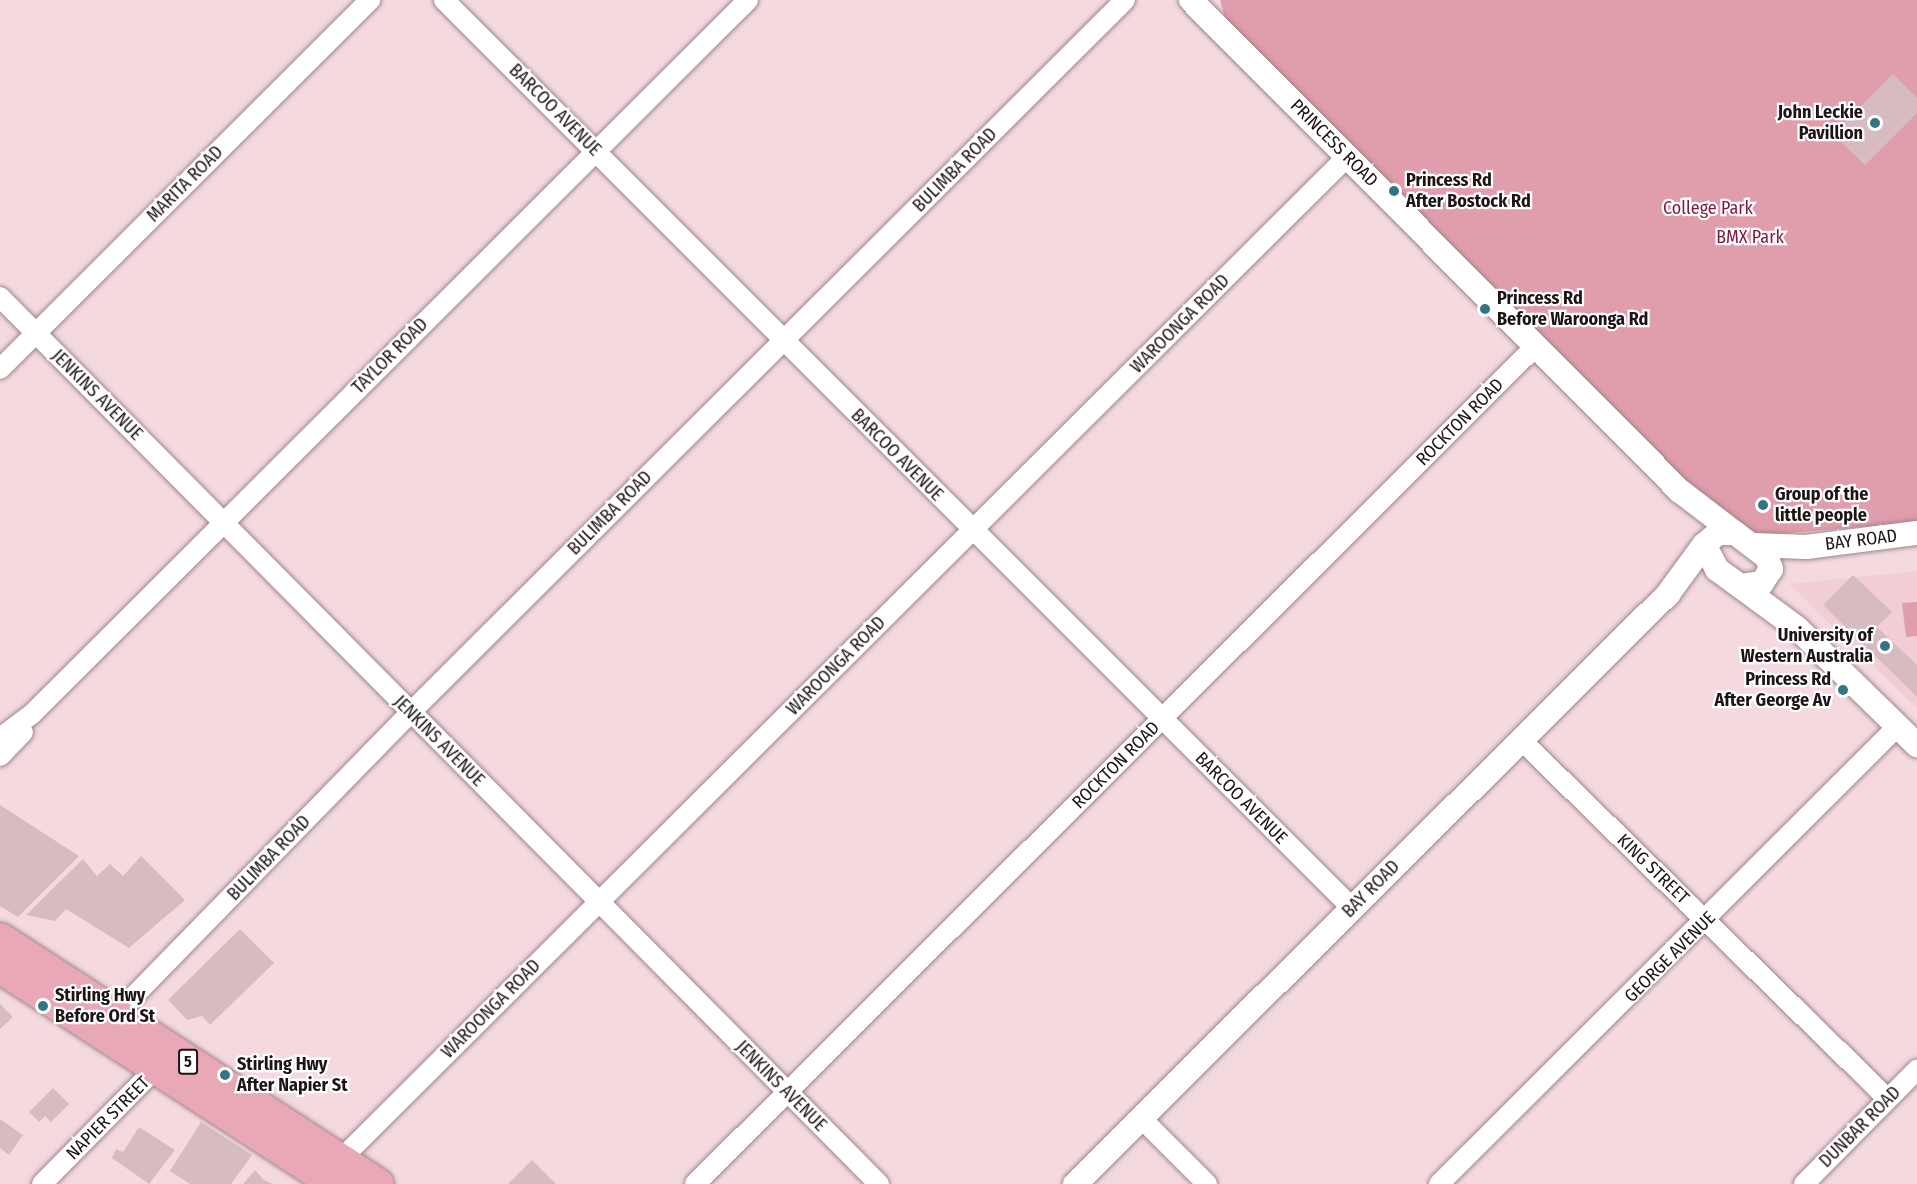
<!DOCTYPE html>
<style>
body{margin:0}
#map{position:relative;width:1917px;height:1184px;overflow:hidden;background:#f4dade;font-family:"Fira Sans Condensed",sans-serif}
div>[style]{position:absolute}
.built>*{inset:0;background:#f1ced5}
.green>*{inset:0;background:#e09dab}
.building>*{inset:0;background:#d6bcc1}
.roads{filter:drop-shadow(0 0 2px #9e868b) drop-shadow(0 0 2px #9e868b)}
.minor>*{height:20px;margin:-10px;padding:0 10px;transform-origin:10px;border-radius:10px;background:#fff}
.tertiary>*{height:24px;margin:-12px;padding:0 12px;transform-origin:12px;border-radius:12px;background:#fff}
.trunk>*{height:32px;margin:-16px;padding:0 16px;transform-origin:16px;border-radius:16px;background:#e8a8b6}
.dots>*{width:16px;height:16px;translate:-50% -50%;box-sizing:border-box;border:3px solid #fff;border-radius:50%}
span{translate:-50% -50%;white-space:nowrap;text-align:center;line-height:1.15;-webkit-text-stroke:4.5px #fff;paint-order:stroke}
.shield-label span{padding:2px 4px;background:#fff;border:2px solid;border-radius:4px;-webkit-text-stroke-width:0}
.shield-label{font-size:16px;color:#1d1416;font-weight:700}
.street-label{font-size:18px;color:#1d1416}
.poi-label{font-size:18px;color:#1d1416;font-weight:700}
.right{translate:-100% -50%;text-align:right}
.left{translate:0 -50%;text-align:left}
.park-label{font-size:18px;color:#7e193d}
</style>
<div id="map">
<div class="built">
<i style="clip-path:polygon(1917px 571px,1917px 708px,1789px 584px)"></i>
</div>
<div class="green">
<i style="clip-path:polygon(1220px 0,1917px 0,1917px 522px,1754px 536px,1681px 477px,1225px 18px)"></i>
<i style="clip-path:polygon(1917px 602px,1917px 636px,1906px 637px,1902px 603px)"></i>
</div>
<div class="building">
<i style="clip-path:polygon(1893px 74px,1917px 98px,1917px 113px,1865px 165px,1833px 134px)"></i>
<i style="clip-path:polygon(1853px 575px,1892px 612px,1877px 627px,1917px 665px,1917px 697px,1823px 605px)"></i>
<i style="clip-path:polygon(0 805px,79px 856px,18px 917px,0 906px)"></i>
<i style="clip-path:polygon(141px 856px,185px 900px,129px 948px,66px 909px,55px 921px,26px 915px,83px 859px,97px 876px,110px 864px,123px 876px)"></i>
<i style="clip-path:polygon(240px 929px,274px 963px,210px 1025px,202px 1016px,187px 1020px,168px 1000px)"></i>
<i style="clip-path:polygon(0 1004px,13px 1017px,0 1029px)"></i>
<i style="clip-path:polygon(53px 1088px,69px 1104px,51px 1122px,45px 1116px,39px 1122px,29px 1112px)"></i>
<i style="clip-path:polygon(0 1119px,23px 1135px,9px 1155px,0 1148px)"></i>
<i style="clip-path:polygon(201px 1122px,252px 1155px,231px 1184px,190px 1184px,170px 1171px)"></i>
<i style="clip-path:polygon(139px 1127px,175px 1150px,149px 1184px,112px 1158px,116px 1149px,123px 1152px)"></i>
<i style="clip-path:polygon(532px 1160px,556px 1184px,508px 1184px)"></i>
<i style="clip-path:polygon(255px 1170px,264px 1180px,273px 1184px,243px 1184px)"></i>
</div>
<div class="roads">
<div class="minor">
<i style="left:444px;top:0;width:1284px;rotate:45deg"></i>
<i style="left:0;top:297px;width:1249px;rotate:45.26deg"></i>
<i style="left:0;top:369px;width:523px;rotate:-44.92deg"></i>
<i style="left:0;top:738px;width:40px;rotate:-37deg"></i>
<i style="left:32px;top:714px;width:1011px;rotate:-44.92deg"></i>
<i style="left:1521px;top:740px;width:513px;rotate:44.37deg"></i>
<i style="left:0;top:756px;width:33px;rotate:-46deg"></i>
<i style="left:114px;top:1026px;width:32px;rotate:-58deg"></i>
<i style="left:131px;top:999px;width:401px;rotate:-45.7deg"></i>
<i style="left:411px;top:712px;width:1008px;rotate:-44.92deg"></i>
<i style="left:1142px;top:1119px;width:92px;rotate:45deg"></i>
<i style="left:334px;top:1166px;width:1431px;rotate:-44.89deg"></i>
<i style="left:42px;top:1184px;width:174px;rotate:-45.5deg"></i>
<i style="left:695px;top:1184px;width:1187px;rotate:-44.9deg"></i>
<i style="left:1439px;top:1184px;width:648px;rotate:-44.94deg"></i>
<i style="left:1804px;top:1184px;width:161px;rotate:-45.3deg"></i>
</div>
<div class="tertiary">
<i style="left:1191px;top:0;width:693px;rotate:45.12deg"></i>
<i style="left:1680px;top:491px;width:69px;rotate:37.4deg"></i>
<i style="left:1718px;top:533px;width:17px"></i>
<i style="left:1735px;top:533px;width:40px;rotate:37deg"></i>
<i style="left:1767px;top:557px;width:13px;rotate:72deg"></i>
<i style="left:1771px;top:569px;width:17px;rotate:123deg"></i>
<i style="left:1762px;top:583px;width:22px;rotate:172deg"></i>
<i style="left:1740px;top:586px;width:29px;rotate:-144deg"></i>
<i style="left:1717px;top:569px;width:27px;rotate:-118deg"></i>
<i style="left:1704px;top:545px;width:18px;rotate:-41deg"></i>
<i style="left:1755px;top:545px;width:51px;rotate:2.2deg"></i>
<i style="left:1806px;top:547px;width:112px;rotate:-7.2deg"></i>
<i style="left:1740px;top:586px;width:71px;rotate:36.4deg"></i>
<i style="left:1797px;top:628px;width:168px;rotate:44.3deg"></i>
<i style="left:1075px;top:1184px;width:837px;rotate:-44.85deg"></i>
<i style="left:1668px;top:594px;width:61px;rotate:-53.7deg"></i>
</div>
<div class="trunk">
<i style="left:0;top:939px;width:450px;rotate:33deg"></i>
<i style="left:0;top:967px;width:399px;rotate:32.9deg"></i>
</div>
</div>
<div class="dots">
<i style="left:1875px;top:123px;background:#327686"></i>
<i style="left:1394px;top:191px;background:#327686"></i>
<i style="left:1485px;top:309px;background:#327686"></i>
<i style="left:1763px;top:505px;background:#327686"></i>
<i style="left:1885px;top:646px;background:#327686"></i>
<i style="left:1843px;top:690px;background:#327686"></i>
<i style="left:43px;top:1006px;background:#327686"></i>
<i style="left:225px;top:1075px;background:#327686"></i>
</div>
<div class="shield-label">
<span style="left:188px;top:1062px">5</span>
</div>
<div class="street-label">
<span style="left:555px;top:110px;rotate:45deg">BARCOO AVENUE</span>
<span style="left:1334px;top:143px;rotate:45deg">PRINCESS ROAD</span>
<span style="left:955px;top:170px;rotate:-45deg">BULIMBA ROAD</span>
<span style="left:185px;top:184px;rotate:-45deg">MARITA ROAD</span>
<span style="left:1180px;top:324px;rotate:-45deg">WAROONGA ROAD</span>
<span style="left:390px;top:356px;rotate:-45deg">TAYLOR ROAD</span>
<span style="left:97px;top:395px;rotate:45deg">JENKINS AVENUE</span>
<span style="left:1460px;top:422px;rotate:-45deg">ROCKTON ROAD</span>
<span style="left:897px;top:455px;rotate:45deg">BARCOO AVENUE</span>
<span style="left:610px;top:513px;rotate:-45deg">BULIMBA ROAD</span>
<span style="left:1861px;top:540px;rotate:-7deg">BAY ROAD</span>
<span style="left:836px;top:666px;rotate:-45deg">WAROONGA ROAD</span>
<span style="left:439px;top:741px;rotate:45deg">JENKINS AVENUE</span>
<span style="left:1116px;top:765px;rotate:-45deg">ROCKTON ROAD</span>
<span style="left:1241px;top:798px;rotate:45deg">BARCOO AVENUE</span>
<span style="left:269px;top:858px;rotate:-46deg">BULIMBA ROAD</span>
<span style="left:1653px;top:869px;rotate:44deg">KING STREET</span>
<span style="left:1371px;top:889px;rotate:-45deg">BAY ROAD</span>
<span style="left:1670px;top:957px;rotate:-45deg">GEORGE AVENUE</span>
<span style="left:491px;top:1009px;rotate:-45deg">WAROONGA ROAD</span>
<span style="left:781px;top:1086px;rotate:45deg">JENKINS AVENUE</span>
<span style="left:108px;top:1118px;rotate:-45deg">NAPIER STREET</span>
<span style="left:1860px;top:1127px;rotate:-45deg">DUNBAR ROAD</span>
</div>
<div class="poi-label">
<span class="right" style="left:1863px;top:123px">John Leckie<br>Pavillion</span>
<span class="left" style="left:1406px;top:191px">Princess Rd<br>After Bostock Rd</span>
<span class="left" style="left:1497px;top:309px">Princess Rd<br>Before Waroonga Rd</span>
<span class="left" style="left:1775px;top:505px">Group of the<br>little people</span>
<span class="right" style="left:1873px;top:646px">University of<br>Western Australia</span>
<span class="right" style="left:1831px;top:690px">Princess Rd<br>After George Av</span>
<span class="left" style="left:55px;top:1006px">Stirling Hwy<br>Before Ord St</span>
<span class="left" style="left:237px;top:1075px">Stirling Hwy<br>After Napier St</span>
</div>
<div class="park-label">
<span style="left:1708px;top:208px">College Park</span>
<span style="left:1750px;top:237px">BMX Park</span>
</div>
</div>
